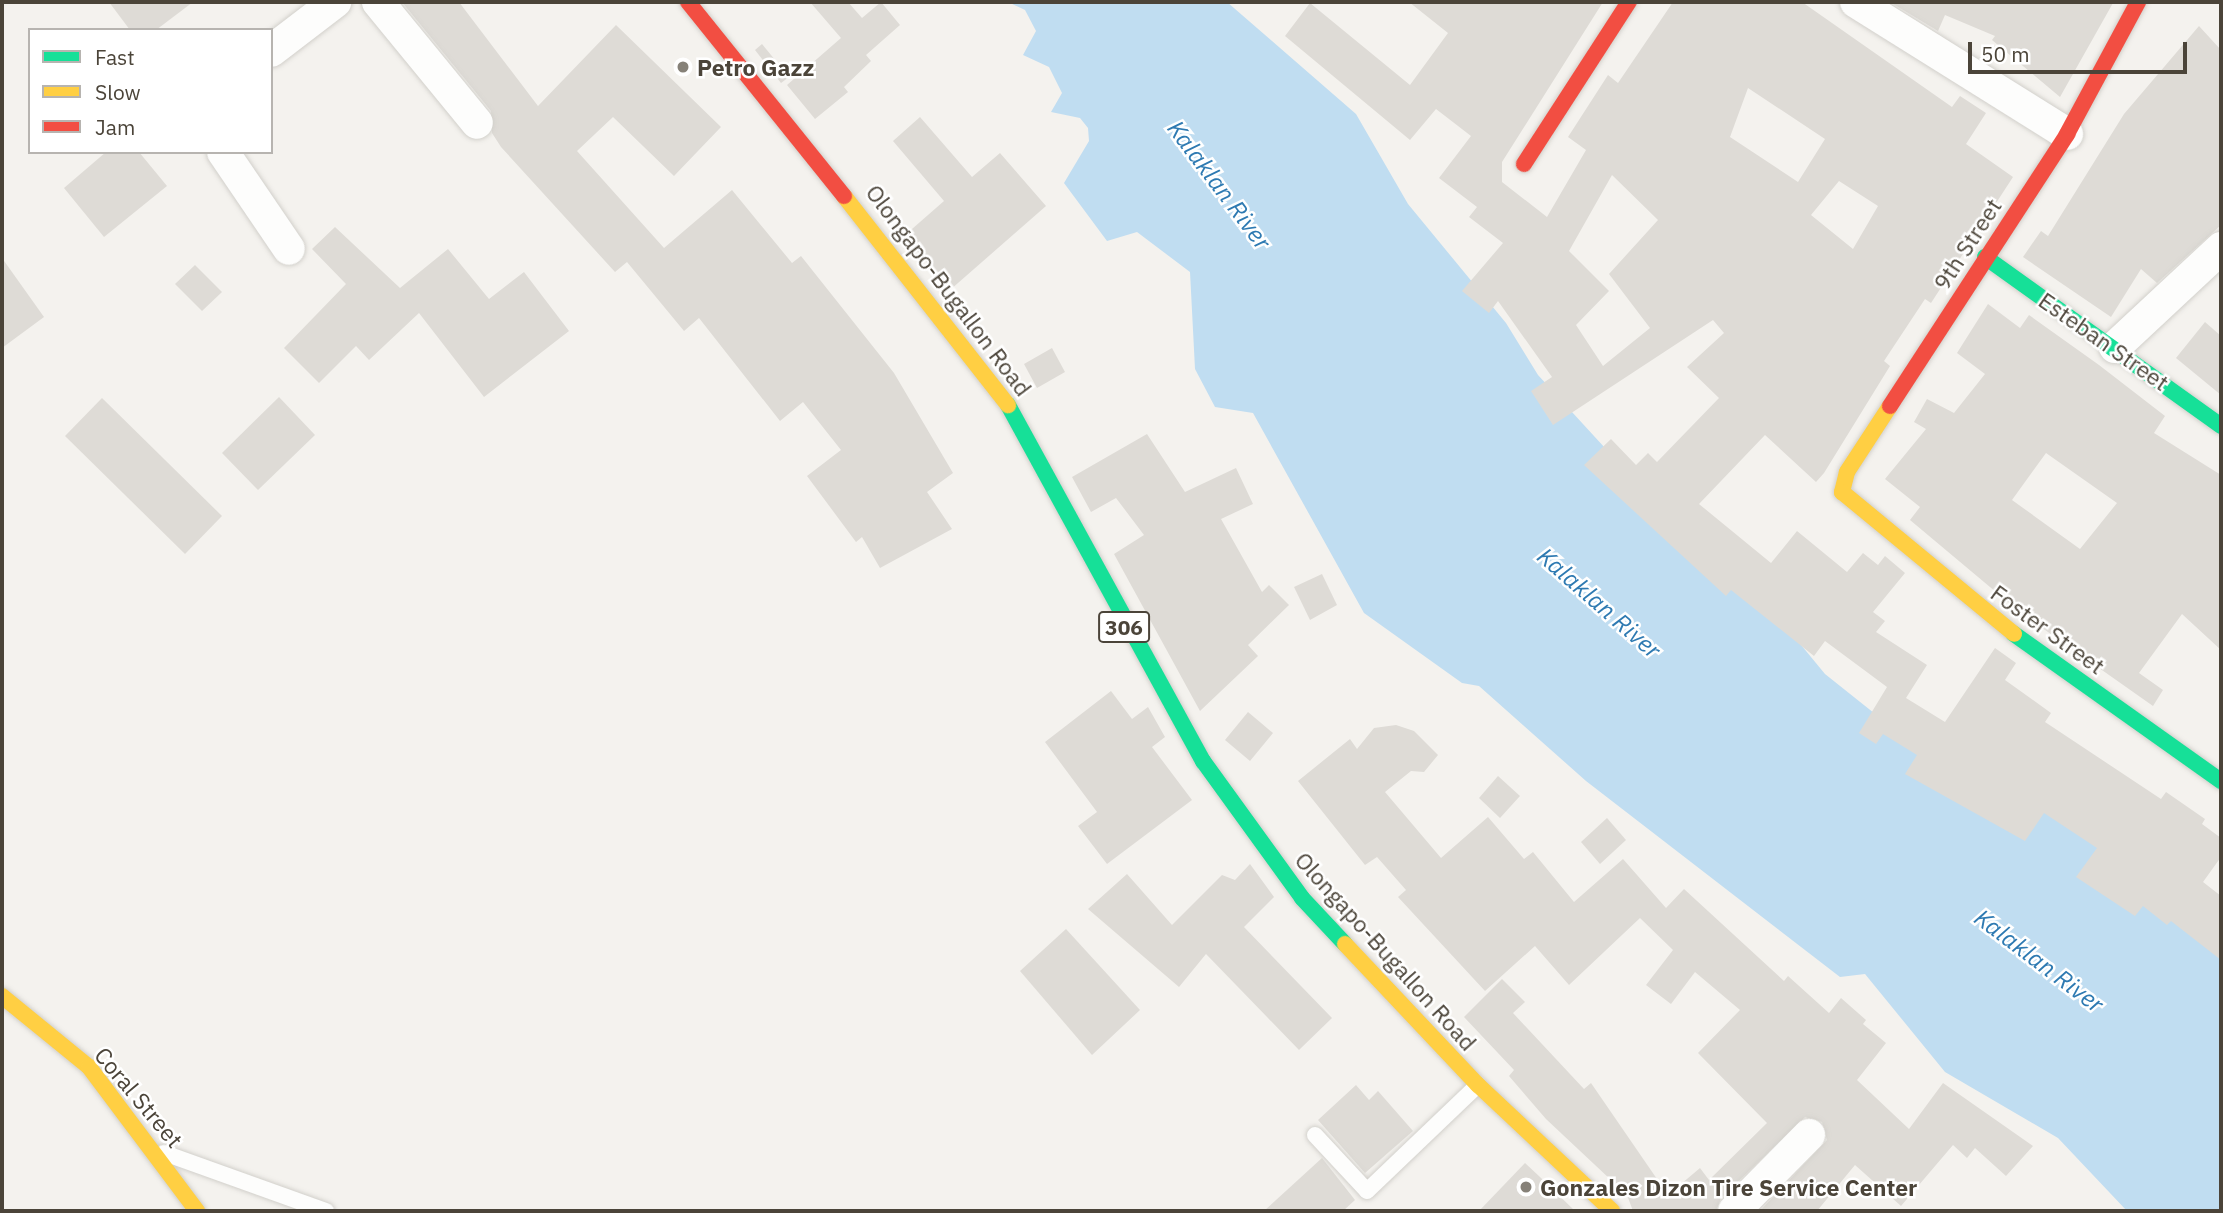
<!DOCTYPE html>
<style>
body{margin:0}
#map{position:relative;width:2223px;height:1213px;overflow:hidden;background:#f4f2ee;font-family:"IBM Plex Sans",sans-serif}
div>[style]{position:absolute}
.water>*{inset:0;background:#c0ddf1}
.building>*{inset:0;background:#dedbd6}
.roads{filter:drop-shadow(0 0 2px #d2d0cb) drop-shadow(0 0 2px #d2d0cb)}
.lane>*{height:16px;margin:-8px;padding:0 8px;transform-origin:8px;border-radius:8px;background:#fdfdfc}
.street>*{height:32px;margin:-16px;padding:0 16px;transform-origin:16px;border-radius:16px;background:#fdfdfc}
.fast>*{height:16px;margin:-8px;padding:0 8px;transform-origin:8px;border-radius:8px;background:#16e098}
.slow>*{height:16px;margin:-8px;padding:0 8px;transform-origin:8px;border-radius:8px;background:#ffcf43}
.jam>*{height:16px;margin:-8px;padding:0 8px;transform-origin:8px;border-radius:8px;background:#f24e42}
.dots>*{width:19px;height:19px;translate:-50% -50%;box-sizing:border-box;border:4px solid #fff;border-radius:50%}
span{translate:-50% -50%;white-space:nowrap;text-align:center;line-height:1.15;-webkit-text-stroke:5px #fff;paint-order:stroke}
.shield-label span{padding:2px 5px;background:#fff;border:2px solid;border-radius:5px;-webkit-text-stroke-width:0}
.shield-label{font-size:21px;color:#4b4439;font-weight:700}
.poi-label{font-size:23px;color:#4b4439;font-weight:700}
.left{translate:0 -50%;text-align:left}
.street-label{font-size:23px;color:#4b4439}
.water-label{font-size:24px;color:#2e7ab2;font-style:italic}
.frame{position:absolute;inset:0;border:4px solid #4b4439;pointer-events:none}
.legend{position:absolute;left:28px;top:28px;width:245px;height:126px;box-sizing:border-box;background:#fff;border:2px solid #b7b4b0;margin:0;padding:9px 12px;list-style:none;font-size:21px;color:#4b4439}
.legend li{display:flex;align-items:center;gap:14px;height:35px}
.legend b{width:35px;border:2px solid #b7b4b0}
.scale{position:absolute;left:1968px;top:42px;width:219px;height:32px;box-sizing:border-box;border:4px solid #4b4439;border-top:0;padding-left:9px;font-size:21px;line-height:24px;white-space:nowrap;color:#4b4439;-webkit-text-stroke:5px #fff;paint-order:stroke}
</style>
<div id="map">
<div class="water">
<i style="clip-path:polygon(1008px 2px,1227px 2px,1356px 114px,1408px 204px,1506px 323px,1538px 375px,1650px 497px,1764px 600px,1825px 674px,1889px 725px,2066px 820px,2221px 915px,2221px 1211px,2127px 1211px,2058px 1138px,1945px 1072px,1865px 974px,1840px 977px,1586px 781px,1479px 686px,1462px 683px,1364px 613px,1253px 413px,1215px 407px,1195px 369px,1190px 272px,1137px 232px,1107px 241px,1064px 183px,1089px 141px,1088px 128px,1080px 118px,1051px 112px,1062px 93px,1049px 67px,1023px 55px,1036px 31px,1025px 10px)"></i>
</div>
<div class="building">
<i style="clip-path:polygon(109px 2px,193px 2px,156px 30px,130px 30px)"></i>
<i style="clip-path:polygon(402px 2px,459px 2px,538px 106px,616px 25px,721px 127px,674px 176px,613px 117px,577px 151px,664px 248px,732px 190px,792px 263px,801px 256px,894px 373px,953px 473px,927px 492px,952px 529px,880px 568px,862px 537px,856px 542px,807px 476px,841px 450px,803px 402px,780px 421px,699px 318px,684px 331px,627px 262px,615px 272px,501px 147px,492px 133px,491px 111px)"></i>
<i style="clip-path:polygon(810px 2px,848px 2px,862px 18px,881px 2px,900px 25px,866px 55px,871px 61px,844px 87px,848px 92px,815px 119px,787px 85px,841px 38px)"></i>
<i style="clip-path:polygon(evenodd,1409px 2px,1603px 2px,1502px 162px,1502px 182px,1547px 217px,1586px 150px,1568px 137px,1608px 75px,1618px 83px,1673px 2px,1802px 2px,1952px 107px,1960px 96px,1986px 113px,1966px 144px,2013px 177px,1931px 303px,1925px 299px,1884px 361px,1890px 366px,1824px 473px,1816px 482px,1765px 435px,1699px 504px,1771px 563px,1797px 531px,1847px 572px,1863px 553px,1878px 565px,1885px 556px,1905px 573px,1873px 612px,1885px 621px,1876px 632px,1927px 665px,1906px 698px,1945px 722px,1995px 648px,2016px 663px,2005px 680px,2051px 713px,2045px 722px,2161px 799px,2166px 792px,2205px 819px,2202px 824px,2221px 838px,2221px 857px,2203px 882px,2221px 896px,2221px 960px,2171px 921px,2167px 925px,2143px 906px,2135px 916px,2076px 877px,2097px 848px,2044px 813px,2025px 841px,1905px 774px,1917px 755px,1883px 734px,1876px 744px,1859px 733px,1887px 687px,1825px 641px,1814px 656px,1731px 590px,1726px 596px,1584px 465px,1611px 439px,1636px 465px,1648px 453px,1657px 462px,1719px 398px,1687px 367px,1724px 333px,1713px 320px,1553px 425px,1531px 391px,1552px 377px,1498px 301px,1489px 313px,1462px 291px,1503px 243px,1469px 217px,1477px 207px,1439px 178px,1471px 136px,1436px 109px,1410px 140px,1285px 36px,1310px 3px,1410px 85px,1448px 33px,1409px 2px,1748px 88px,1825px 139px,1798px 182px,1730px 137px,1748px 88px,1409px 2px,1612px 175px,1658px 220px,1609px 274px,1650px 328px,1603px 366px,1576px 325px,1609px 291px,1569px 251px,1612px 175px,1409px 2px,1839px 181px,1878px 206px,1853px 249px,1811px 215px,1839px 181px)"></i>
<i style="clip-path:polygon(1890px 2px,2111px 2px,2113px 3px,2060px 97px,1992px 40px,1995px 36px,1945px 15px,1938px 31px)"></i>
<i style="clip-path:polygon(2199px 26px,2221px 50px,2221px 225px,2157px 283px,2141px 269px,2111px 317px,2023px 257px,2041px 231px,2048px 236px,2124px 114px)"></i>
<i style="clip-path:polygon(762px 44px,789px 77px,781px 83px,755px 50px)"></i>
<i style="clip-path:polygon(920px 117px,972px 177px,1000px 153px,1046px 206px,950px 290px,904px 236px,944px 201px,893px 141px)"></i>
<i style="clip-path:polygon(106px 152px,139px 152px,167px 186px,104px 237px,64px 188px)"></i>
<i style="clip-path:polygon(335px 227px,400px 288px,448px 249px,489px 299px,524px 272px,569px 331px,484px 397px,419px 313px,369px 360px,356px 346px,319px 383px,284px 348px,346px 284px,312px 249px)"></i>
<i style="clip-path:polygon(2px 258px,44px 317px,2px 348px)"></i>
<i style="clip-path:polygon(195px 265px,222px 292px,202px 311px,175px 284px)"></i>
<i style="clip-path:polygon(evenodd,1988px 304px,2020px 328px,2029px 315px,2099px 365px,2165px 416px,2154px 433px,2221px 475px,2221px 650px,2182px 614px,2139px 673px,2163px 690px,2153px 706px,2021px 613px,1910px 520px,1920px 507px,1885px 479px,1926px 429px,1914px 422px,1927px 399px,1954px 413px,1985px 374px,1957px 353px,1988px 304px,2046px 453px,2117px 503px,2080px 549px,2012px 500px,2046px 453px)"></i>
<i style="clip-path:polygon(2205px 322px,2221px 336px,2221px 395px,2176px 358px)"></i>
<i style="clip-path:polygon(1052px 348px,1065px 372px,1037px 388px,1024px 364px)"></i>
<i style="clip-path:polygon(279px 397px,315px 435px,258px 490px,222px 453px)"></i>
<i style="clip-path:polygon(102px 398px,222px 516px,185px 554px,65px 436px)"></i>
<i style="clip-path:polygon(1147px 434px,1185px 492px,1236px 468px,1253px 504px,1221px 519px,1262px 592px,1269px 585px,1289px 605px,1248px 645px,1258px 656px,1200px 711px,1114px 554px,1144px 535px,1116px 498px,1091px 512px,1072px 477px)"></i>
<i style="clip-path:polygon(1322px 574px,1337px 605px,1310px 620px,1294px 587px)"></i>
<i style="clip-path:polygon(1111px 691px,1132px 719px,1148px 707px,1165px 737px,1152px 747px,1192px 800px,1107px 864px,1078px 826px,1097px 812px,1045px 742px)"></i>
<i style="clip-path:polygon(1248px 712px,1273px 733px,1250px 761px,1225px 740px)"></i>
<i style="clip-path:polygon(1396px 725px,1414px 731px,1438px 755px,1424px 772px,1411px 771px,1385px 792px,1441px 858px,1488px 817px,1524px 859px,1533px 852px,1574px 902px,1623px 859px,1666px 908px,1684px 889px,1784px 981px,1788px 976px,1829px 1013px,1841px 998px,1866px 1020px,1863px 1024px,1886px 1043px,1857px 1080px,1909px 1129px,1943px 1083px,2033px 1146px,2006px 1176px,1975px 1148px,1967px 1158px,1953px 1145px,1901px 1206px,1855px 1165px,1817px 1211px,1760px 1211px,1827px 1140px,1822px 1122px,1805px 1117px,1721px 1198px,1716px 1211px,1633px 1211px,1627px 1195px,1546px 1119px,1509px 1076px,1514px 1070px,1464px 1017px,1502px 979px,1525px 1002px,1513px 1013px,1584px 1089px,1591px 1083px,1668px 1195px,1700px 1168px,1709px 1180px,1767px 1123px,1698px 1053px,1740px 1010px,1695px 972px,1671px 1004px,1646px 985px,1673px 950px,1640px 918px,1569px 985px,1535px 946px,1485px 991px,1398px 897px,1406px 890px,1377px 857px,1365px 865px,1298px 781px,1350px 739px,1357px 749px,1374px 728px)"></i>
<i style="clip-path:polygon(1498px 776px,1520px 796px,1500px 818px,1479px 798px)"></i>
<i style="clip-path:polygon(1607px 818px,1626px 840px,1600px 864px,1581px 842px)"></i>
<i style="clip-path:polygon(1250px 864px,1274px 897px,1244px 927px,1332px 1018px,1299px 1050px,1206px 954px,1179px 987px,1088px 909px,1127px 874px,1172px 925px,1222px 875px,1235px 880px)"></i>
<i style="clip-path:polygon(1066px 929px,1140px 1010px,1092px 1055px,1020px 971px)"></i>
<i style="clip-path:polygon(1356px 1085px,1369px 1100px,1378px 1091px,1413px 1131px,1365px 1173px,1318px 1120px)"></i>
<i style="clip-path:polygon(1322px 1158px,1355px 1200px,1343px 1211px,1264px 1211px)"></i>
<i style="clip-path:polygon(1525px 1163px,1540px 1177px,1575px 1211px,1479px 1211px)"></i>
</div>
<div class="roads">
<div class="lane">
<i style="left:1315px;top:1135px;width:76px;rotate:47.1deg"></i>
<i style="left:1367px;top:1191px;width:153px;rotate:-43.7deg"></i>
<i style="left:164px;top:1153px;width:172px;rotate:19.7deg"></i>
</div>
<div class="street">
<i style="left:378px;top:2px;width:156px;rotate:50.7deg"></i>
<i style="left:1856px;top:2px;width:249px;rotate:32deg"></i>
<i style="left:271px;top:51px;width:81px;rotate:-37.4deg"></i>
<i style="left:223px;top:152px;width:117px;rotate:55.8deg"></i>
<i style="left:2115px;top:347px;width:145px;rotate:-43deg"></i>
<i style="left:1734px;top:1211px;width:107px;rotate:-45.4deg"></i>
</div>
<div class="fast">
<i style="left:1985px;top:257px;width:290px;rotate:35.6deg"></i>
<i style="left:1008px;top:405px;width:406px;rotate:61.3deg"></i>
<i style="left:1203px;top:761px;width:169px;rotate:54.1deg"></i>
<i style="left:1302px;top:898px;width:63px;rotate:46.9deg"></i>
<i style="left:2014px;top:634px;width:254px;rotate:35.4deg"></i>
</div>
<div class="slow">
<i style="left:844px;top:196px;width:266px;rotate:51.9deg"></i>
<i style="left:1890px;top:406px;width:79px;rotate:123.1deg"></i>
<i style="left:1847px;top:472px;width:21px;rotate:104deg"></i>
<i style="left:1842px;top:492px;width:223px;rotate:39.5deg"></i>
<i style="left:1345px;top:944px;width:194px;rotate:46.7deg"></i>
<i style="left:1478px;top:1085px;width:184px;rotate:43.2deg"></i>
<i style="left:2px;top:996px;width:112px;rotate:39.2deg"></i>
<i style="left:89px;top:1067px;width:180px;rotate:53.1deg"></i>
</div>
<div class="jam">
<i style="left:688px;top:2px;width:249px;rotate:51.2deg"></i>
<i style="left:1524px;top:164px;width:193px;rotate:-57.1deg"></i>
<i style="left:1890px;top:406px;width:325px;rotate:-56.9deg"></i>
<i style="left:2067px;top:134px;width:150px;rotate:-61.7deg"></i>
</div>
</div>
<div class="dots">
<i style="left:683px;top:67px;background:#868178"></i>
<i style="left:1526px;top:1187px;background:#868178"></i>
</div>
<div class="shield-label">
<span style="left:1124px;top:627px">306</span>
</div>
<div class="poi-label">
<span class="left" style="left:697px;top:67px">Petro Gazz</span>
<span class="left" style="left:1540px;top:1187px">Gonzales Dizon Tire Service Center</span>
</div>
<div class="street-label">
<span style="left:1967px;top:244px;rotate:-57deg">9th Street</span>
<span style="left:949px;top:290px;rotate:53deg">Olongapo-Bugallon Road</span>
<span style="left:2104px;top:341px;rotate:35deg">Esteban Street</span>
<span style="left:2048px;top:629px;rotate:36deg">Foster Street</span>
<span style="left:1386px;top:951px;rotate:48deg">Olongapo-Bugallon Road</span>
<span style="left:139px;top:1097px;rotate:50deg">Coral Street</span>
</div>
<div class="water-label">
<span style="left:1219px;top:185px;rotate:53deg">Kalaklan River</span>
<span style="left:1599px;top:603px;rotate:41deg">Kalaklan River</span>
<span style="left:2039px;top:961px;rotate:37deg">Kalaklan River</span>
</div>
<div class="frame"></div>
<ul class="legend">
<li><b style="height:9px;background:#16e098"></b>Fast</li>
<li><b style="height:9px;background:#ffcf43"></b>Slow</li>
<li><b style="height:9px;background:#f24e42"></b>Jam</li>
</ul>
<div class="scale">50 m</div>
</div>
